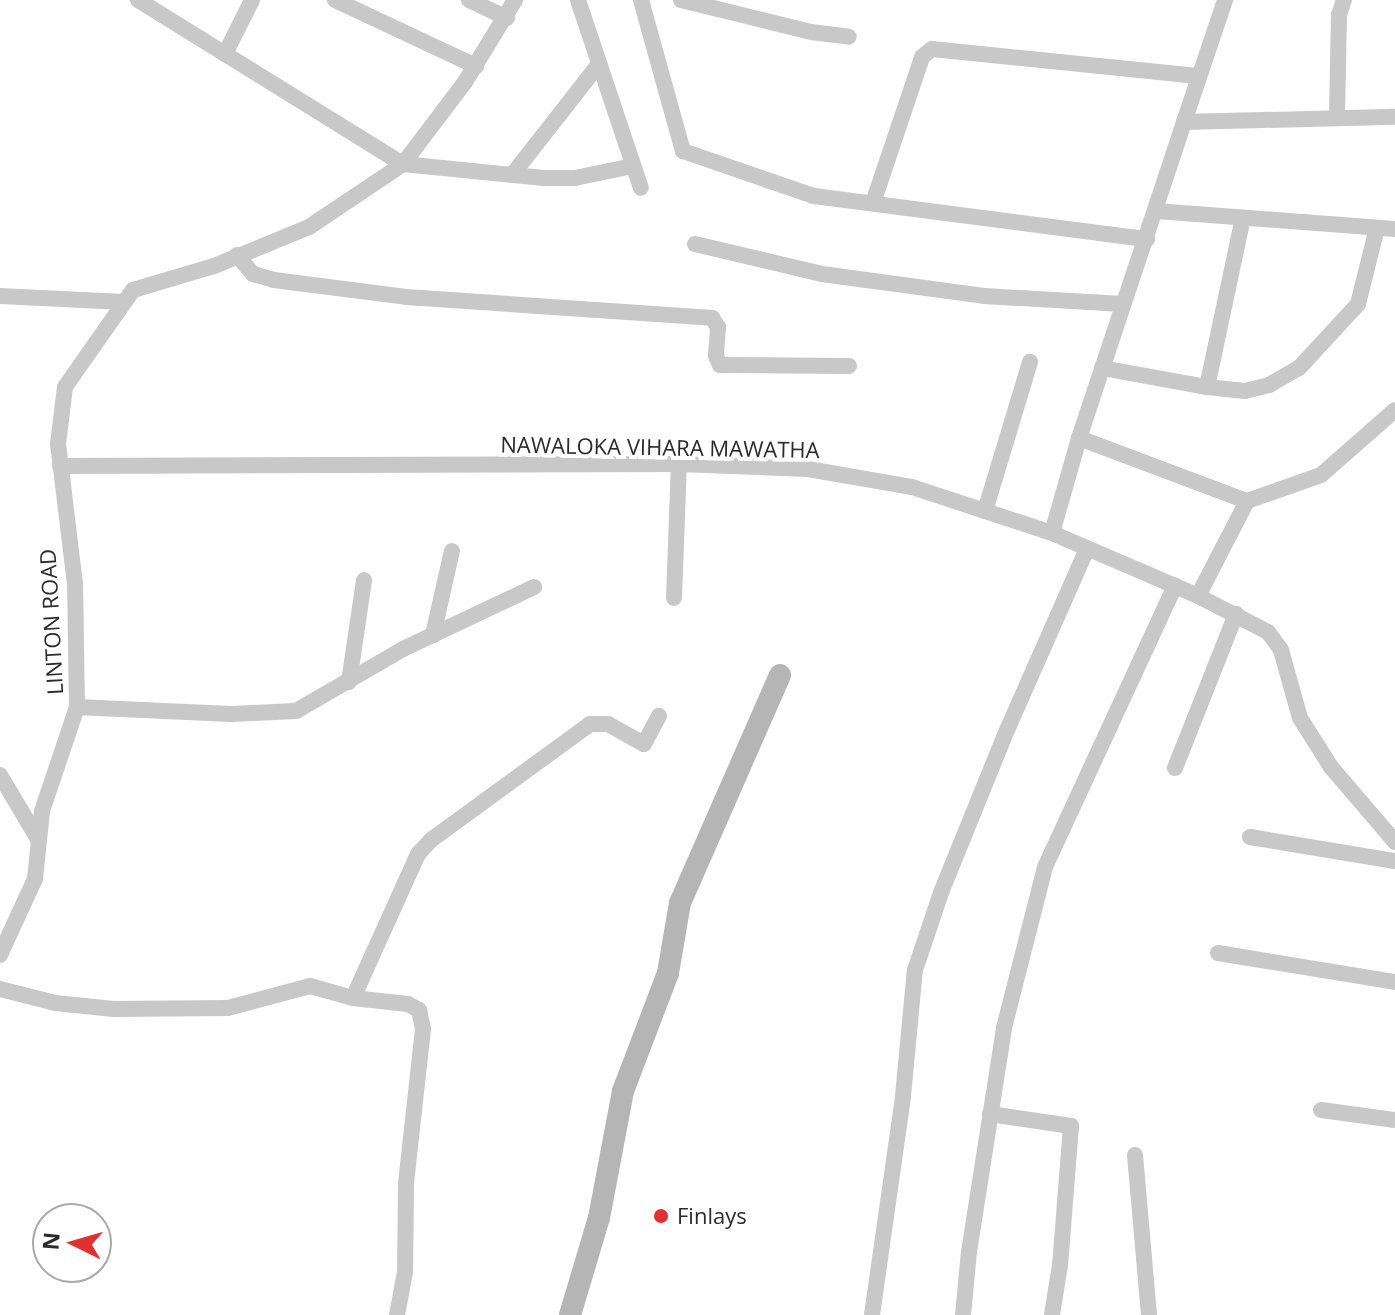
<!DOCTYPE html>
<style>
body{margin:0}
#map{position:relative;width:1395px;height:1315px;overflow:hidden;background:#fff;font-family:"Open Sans",sans-serif}
div>[style]{position:absolute}
.street>*{height:16px;margin:-8px;padding:0 8px;transform-origin:8px;border-radius:8px;background:#c8c8c8}
.secondary>*{height:22px;margin:-11px;padding:0 11px;transform-origin:11px;border-radius:11px;background:#b5b5b5}
.dots>*{width:22px;height:22px;translate:-50% -50%;box-sizing:border-box;border:4px solid #fff;border-radius:50%}
span{translate:-50% -50%;white-space:nowrap;text-align:center;line-height:1.15;-webkit-text-stroke:8px #fff;paint-order:stroke}
.street-label{font-size:22px;color:#2b2b2b}
.poi-label{font-size:22px;color:#2b2b2b}
.left{translate:0 -50%;text-align:left}
.north{position:absolute;left:32px;top:1203px;width:80px;height:80px;box-sizing:border-box;background:#fff;border:2px solid #aaa;border-radius:50%;rotate:275deg;font-size:22px;font-weight:700;line-height:32px;text-align:center;color:#2b2b2b}
.north::after{content:'';display:block;margin:auto;width:28px;height:36px;background:#e1302f;clip-path:polygon(50% 0,100% 100%,50% 72%,0 100%)}
</style>
<div id="map">
<div class="street">
<i style="left:138px;top:0;width:312px;rotate:31.8deg"></i>
<i style="left:403px;top:164px;width:141px;rotate:5.7deg"></i>
<i style="left:543px;top:178px;width:32px"></i>
<i style="left:575px;top:178px;width:59px;rotate:-11.7deg"></i>
<i style="left:335px;top:0;width:156px;rotate:25.1deg"></i>
<i style="left:469px;top:0;width:42px;rotate:25.3deg"></i>
<i style="left:578px;top:0;width:198px;rotate:71.5deg"></i>
<i style="left:641px;top:0;width:157px;rotate:74.5deg"></i>
<i style="left:683px;top:151px;width:139px;rotate:19deg"></i>
<i style="left:814px;top:196px;width:336px;rotate:7.4deg"></i>
<i style="left:681px;top:0;width:134px;rotate:13.8deg"></i>
<i style="left:811px;top:32px;width:38px;rotate:7deg"></i>
<i style="left:225px;top:54px;width:60px;rotate:-63.4deg"></i>
<i style="left:1337px;top:117px;width:102px;rotate:-88.9deg"></i>
<i style="left:1339px;top:15px;width:16px;rotate:-72deg"></i>
<i style="left:1184px;top:122px;width:129px;rotate:-71.4deg"></i>
<i style="left:512px;top:175px;width:141px;rotate:-51.9deg"></i>
<i style="left:873px;top:203px;width:154px;rotate:-71.4deg"></i>
<i style="left:922px;top:57px;width:13px;rotate:-39deg"></i>
<i style="left:932px;top:49px;width:267px;rotate:5.8deg"></i>
<i style="left:1156px;top:211px;width:240px;rotate:4.3deg"></i>
<i style="left:695px;top:244px;width:130px;rotate:13.3deg"></i>
<i style="left:822px;top:274px;width:163px;rotate:7.7deg"></i>
<i style="left:984px;top:296px;width:139px;rotate:3.3deg"></i>
<i style="left:237px;top:255px;width:25px;rotate:50deg"></i>
<i style="left:253px;top:274px;width:22px;rotate:16deg"></i>
<i style="left:274px;top:280px;width:133px;rotate:7.3deg"></i>
<i style="left:406px;top:297px;width:307px;rotate:3.9deg"></i>
<i style="left:712px;top:318px;width:11px;rotate:56deg"></i>
<i style="left:718px;top:327px;width:29px;rotate:94deg"></i>
<i style="left:716px;top:356px;width:10px;rotate:66deg"></i>
<i style="left:720px;top:365px;width:129px;rotate:0.4deg"></i>
<i style="left:0;top:296px;width:124px;rotate:2.8deg"></i>
<i style="left:1102px;top:368px;width:107px;rotate:10.3deg"></i>
<i style="left:1207px;top:387px;width:38px;rotate:6deg"></i>
<i style="left:1245px;top:391px;width:25px;rotate:-14deg"></i>
<i style="left:1269px;top:385px;width:34px;rotate:-30deg"></i>
<i style="left:1299px;top:368px;width:87px;rotate:-47.3deg"></i>
<i style="left:1358px;top:304px;width:78px;rotate:-76deg"></i>
<i style="left:1207px;top:387px;width:173px;rotate:-78deg"></i>
<i style="left:1079px;top:438px;width:179px;rotate:20.6deg"></i>
<i style="left:60px;top:466px;width:619px;rotate:-0.19deg"></i>
<i style="left:679px;top:464px;width:129px;rotate:2.2deg"></i>
<i style="left:808px;top:469px;width:106px;rotate:9.8deg"></i>
<i style="left:912px;top:487px;width:147px;rotate:18.2deg"></i>
<i style="left:1052px;top:533px;width:159px;rotate:23.3deg"></i>
<i style="left:1198px;top:596px;width:79px;rotate:27.2deg"></i>
<i style="left:1268px;top:632px;width:22px;rotate:54deg"></i>
<i style="left:1281px;top:650px;width:71px;rotate:74.4deg"></i>
<i style="left:1300px;top:718px;width:58px;rotate:57.7deg"></i>
<i style="left:1331px;top:767px;width:99px;rotate:49.5deg"></i>
<i style="left:985px;top:511px;width:156px;rotate:-73.2deg"></i>
<i style="left:1052px;top:533px;width:99px;rotate:-74.1deg"></i>
<i style="left:1079px;top:438px;width:333px;rotate:-71.6deg"></i>
<i style="left:1184px;top:122px;width:211px;rotate:-1.4deg"></i>
<i style="left:1198px;top:596px;width:107px;rotate:-62.7deg"></i>
<i style="left:1247px;top:501px;width:78px;rotate:-19.4deg"></i>
<i style="left:1321px;top:475px;width:98px;rotate:-41.3deg"></i>
<i style="left:674px;top:598px;width:134px;rotate:-87.9deg"></i>
<i style="left:433px;top:635px;width:86px;rotate:-77.3deg"></i>
<i style="left:349px;top:682px;width:103px;rotate:-81.6deg"></i>
<i style="left:77px;top:707px;width:154px;rotate:2.6deg"></i>
<i style="left:231px;top:714px;width:65px;rotate:-2.6deg"></i>
<i style="left:296px;top:711px;width:124px;rotate:-30.1deg"></i>
<i style="left:403px;top:649px;width:145px;rotate:-25.3deg"></i>
<i style="left:1175px;top:768px;width:166px;rotate:-68.4deg"></i>
<i style="left:0;top:775px;width:74px;rotate:59.3deg"></i>
<i style="left:1250px;top:837px;width:147px;rotate:9.4deg"></i>
<i style="left:1218px;top:953px;width:179px;rotate:9.3deg"></i>
<i style="left:0;top:955px;width:84px;rotate:-65.3deg"></i>
<i style="left:35px;top:879px;width:68px;rotate:-84.1deg"></i>
<i style="left:42px;top:811px;width:110px;rotate:-71.4deg"></i>
<i style="left:77px;top:707px;width:123px;rotate:-90.9deg"></i>
<i style="left:75px;top:584px;width:141px;rotate:-96.9deg"></i>
<i style="left:58px;top:444px;width:57px;rotate:-83deg"></i>
<i style="left:65px;top:387px;width:118px;rotate:-55deg"></i>
<i style="left:133px;top:290px;width:84px;rotate:-16.5deg"></i>
<i style="left:214px;top:266px;width:103px;rotate:-22.3deg"></i>
<i style="left:309px;top:227px;width:113px;rotate:-33.8deg"></i>
<i style="left:403px;top:164px;width:103px;rotate:-52.9deg"></i>
<i style="left:465px;top:82px;width:96px;rotate:-58.6deg"></i>
<i style="left:0;top:989px;width:57px;rotate:14.3deg"></i>
<i style="left:55px;top:1003px;width:59px;rotate:5.8deg"></i>
<i style="left:114px;top:1009px;width:114px;rotate:-0.5deg"></i>
<i style="left:228px;top:1008px;width:85px;rotate:-15deg"></i>
<i style="left:310px;top:986px;width:45px;rotate:15.6deg"></i>
<i style="left:353px;top:998px;width:55px;rotate:6.2deg"></i>
<i style="left:408px;top:1004px;width:13px;rotate:29deg"></i>
<i style="left:419px;top:1010px;width:19px;rotate:78deg"></i>
<i style="left:423px;top:1029px;width:155px;rotate:96.3deg"></i>
<i style="left:406px;top:1183px;width:89px;rotate:90.6deg"></i>
<i style="left:405px;top:1272px;width:44px;rotate:100.5deg"></i>
<i style="left:353px;top:998px;width:158px;rotate:-65.7deg"></i>
<i style="left:418px;top:854px;width:19px;rotate:-47deg"></i>
<i style="left:431px;top:840px;width:197px;rotate:-36.1deg"></i>
<i style="left:590px;top:724px;width:18px"></i>
<i style="left:608px;top:724px;width:41px;rotate:29.1deg"></i>
<i style="left:644px;top:744px;width:32px;rotate:-62deg"></i>
<i style="left:1321px;top:1110px;width:75px;rotate:7.7deg"></i>
<i style="left:990px;top:1114px;width:82px;rotate:8.4deg"></i>
<i style="left:1071px;top:1126px;width:139px;rotate:94.5deg"></i>
<i style="left:1060px;top:1265px;width:51px;rotate:99.1deg"></i>
<i style="left:1135px;top:1155px;width:161px;rotate:85deg"></i>
<i style="left:872px;top:1315px;width:221px;rotate:-81.9deg"></i>
<i style="left:903px;top:1096px;width:127px;rotate:-84.6deg"></i>
<i style="left:915px;top:970px;width:84px;rotate:-71.4deg"></i>
<i style="left:942px;top:890px;width:165px;rotate:-67.9deg"></i>
<i style="left:1004px;top:737px;width:206px;rotate:-66.2deg"></i>
<i style="left:963px;top:1315px;width:63px;rotate:-84.6deg"></i>
<i style="left:969px;top:1252px;width:227px;rotate:-81.1deg"></i>
<i style="left:1004px;top:1028px;width:166px;rotate:-75.7deg"></i>
<i style="left:1045px;top:867px;width:310px;rotate:-65.2deg"></i>
</div>
<div class="secondary">
<i style="left:570px;top:1315px;width:101px;rotate:-73.4deg"></i>
<i style="left:599px;top:1218px;width:129px;rotate:-79.3deg"></i>
<i style="left:623px;top:1091px;width:126px;rotate:-69.1deg"></i>
<i style="left:668px;top:973px;width:71px;rotate:-80.3deg"></i>
<i style="left:680px;top:903px;width:249px;rotate:-66.3deg"></i>
</div>
<div class="dots">
<i style="left:661px;top:1216px;background:#e1302f"></i>
</div>
<div class="street-label">
<span style="left:660px;top:447px;rotate:1deg">NAWALOKA VIHARA MAWATHA</span>
<span style="left:51px;top:622px;rotate:-93deg">LINTON ROAD</span>
</div>
<div class="poi-label">
<span class="left" style="left:677px;top:1216px">Finlays</span>
</div>
<div class="north">N</div>
</div>
